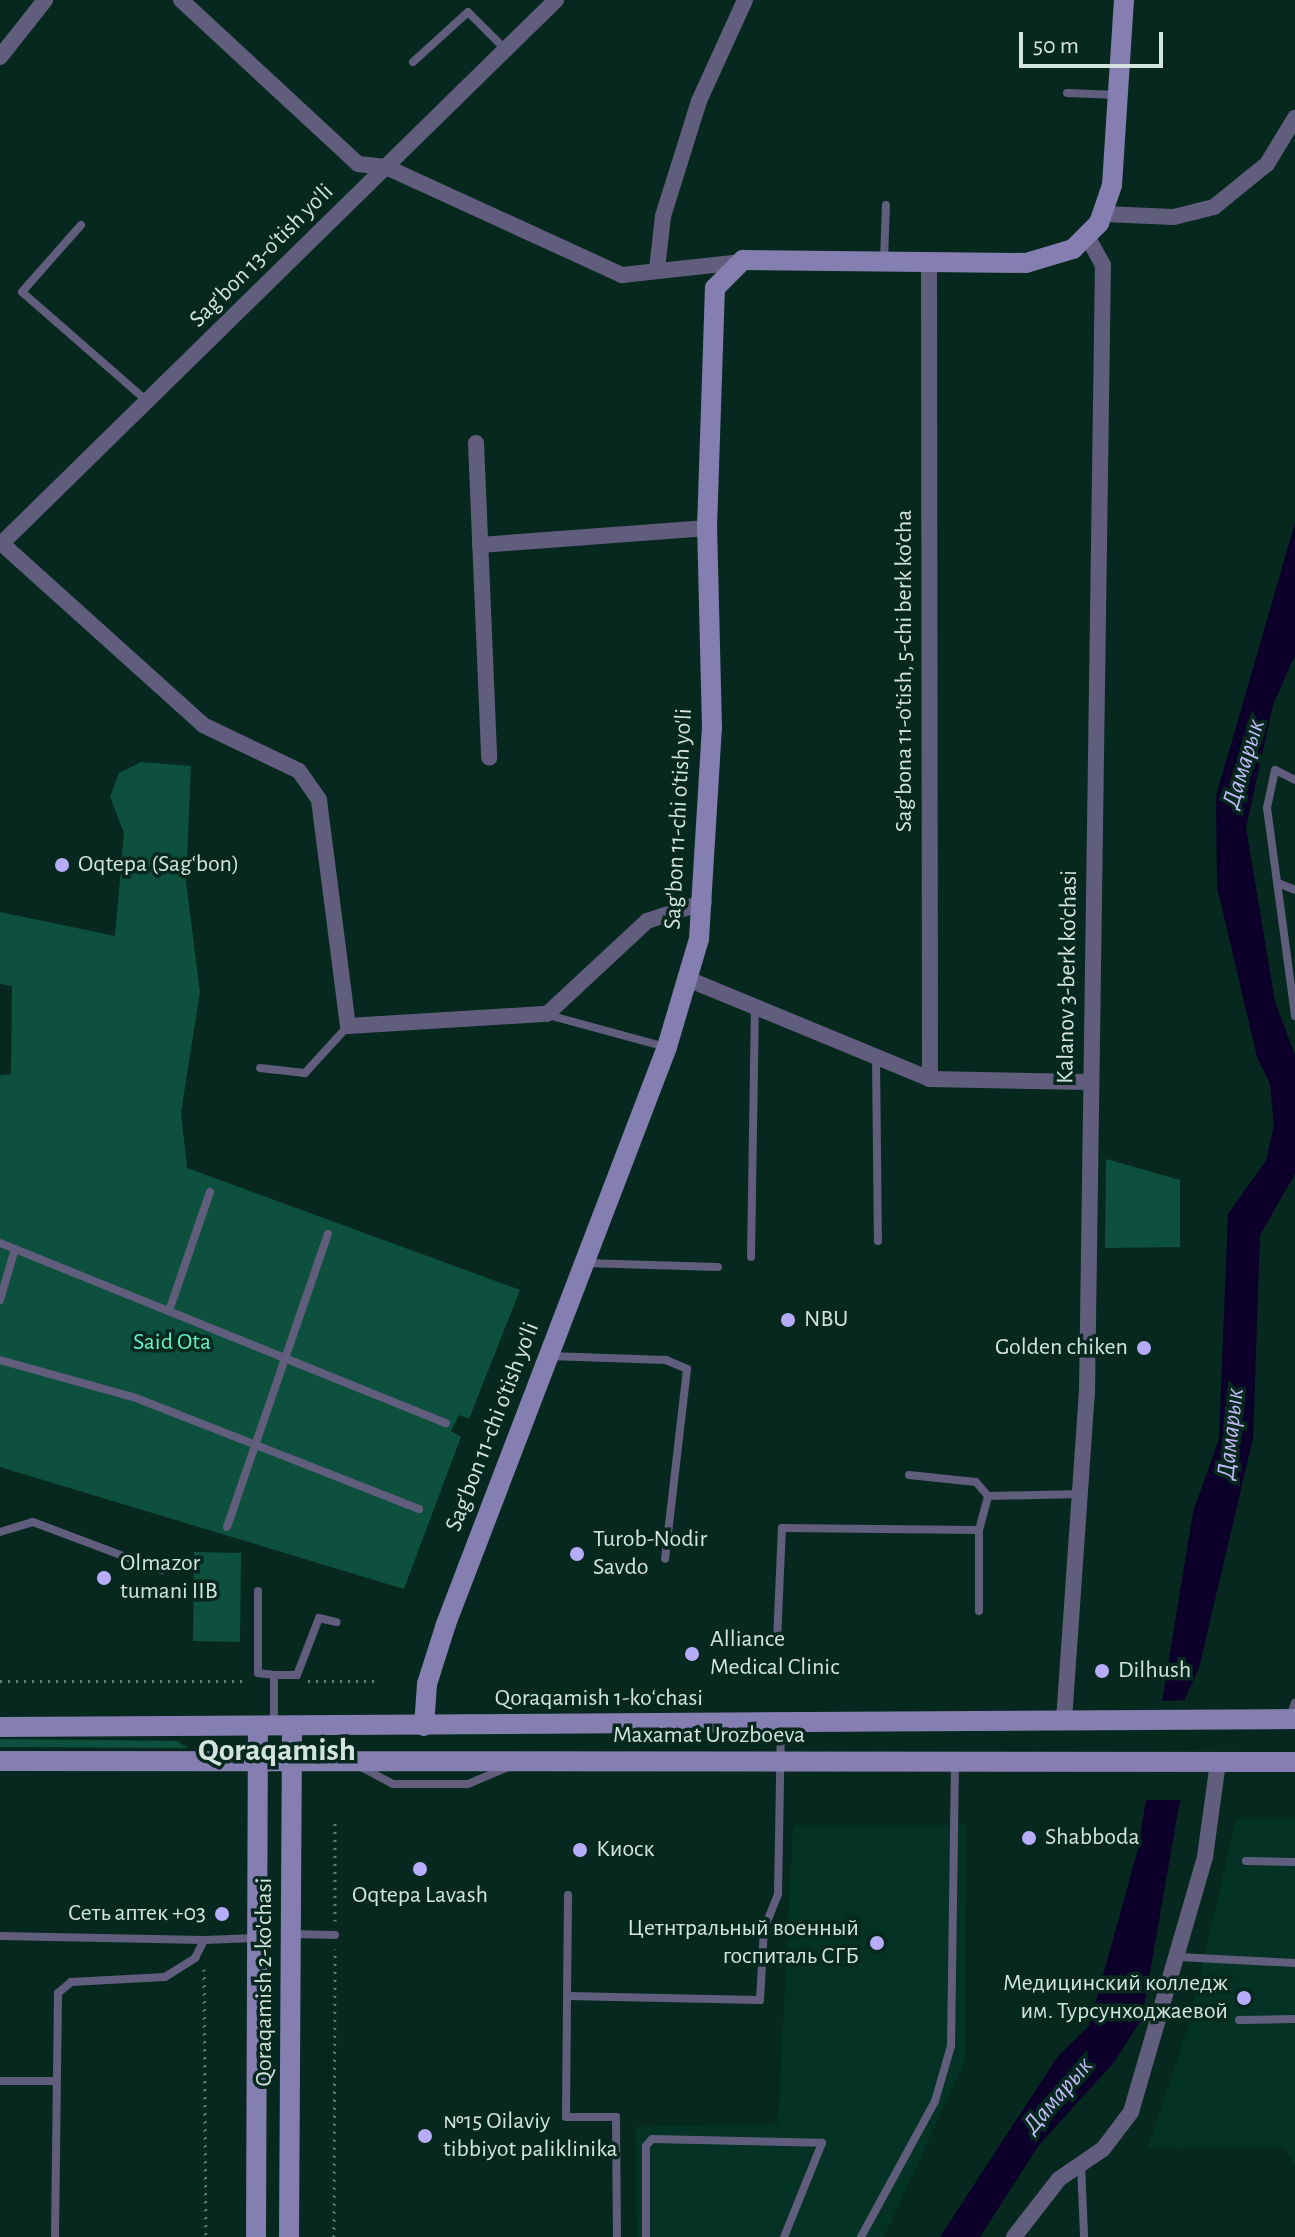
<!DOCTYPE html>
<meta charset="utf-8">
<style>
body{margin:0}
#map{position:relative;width:1295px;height:2237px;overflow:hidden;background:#07281e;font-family:"Alegreya Sans",sans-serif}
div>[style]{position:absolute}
.built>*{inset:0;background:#043225}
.green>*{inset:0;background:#0d503e}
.water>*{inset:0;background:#0c002a}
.pier>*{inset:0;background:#07281e}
.path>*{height:3px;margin-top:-1.5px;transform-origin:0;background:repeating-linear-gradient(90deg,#617c73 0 2px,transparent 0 8px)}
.service>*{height:8px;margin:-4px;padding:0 4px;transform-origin:4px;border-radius:4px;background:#615d7d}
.minor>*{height:16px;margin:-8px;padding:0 8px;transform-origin:8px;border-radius:8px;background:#615d7d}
.secondary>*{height:20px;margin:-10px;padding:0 10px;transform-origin:10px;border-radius:10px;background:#857eb1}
.dots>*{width:22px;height:22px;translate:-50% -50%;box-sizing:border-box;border:4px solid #07281e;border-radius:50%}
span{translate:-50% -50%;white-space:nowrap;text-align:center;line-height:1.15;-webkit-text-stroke:7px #07281e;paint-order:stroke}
.street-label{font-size:24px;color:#d2e4dd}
.poi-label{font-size:24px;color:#d2e4dd}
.left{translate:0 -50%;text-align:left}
.right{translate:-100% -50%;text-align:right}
.park-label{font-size:24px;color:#62f3c6}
.water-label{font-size:26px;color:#c3bbf8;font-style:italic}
.district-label{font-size:32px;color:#d2e4dd;font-weight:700}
.scale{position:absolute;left:1019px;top:32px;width:144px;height:36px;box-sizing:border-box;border:4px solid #d2e4dd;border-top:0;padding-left:10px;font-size:24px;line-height:28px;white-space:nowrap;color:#d2e4dd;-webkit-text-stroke:6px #07281e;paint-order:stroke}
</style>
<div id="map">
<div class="built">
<i style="clip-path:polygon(1236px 1819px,1295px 1819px,1295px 2165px,1285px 2147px,1148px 2148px,1189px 2023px)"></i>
<i style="clip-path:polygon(793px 1825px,966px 1825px,965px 2061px,884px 2237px,637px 2237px,635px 2127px,778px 2123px)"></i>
</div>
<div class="green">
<i style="clip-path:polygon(141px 762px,191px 766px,186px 881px,200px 992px,181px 1112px,187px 1168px,520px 1290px,469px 1419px,459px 1415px,451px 1431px,461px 1437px,404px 1589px,0 1467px,0 1075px,11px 1074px,12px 986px,0 984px,0 912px,115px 936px,124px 833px,110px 797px,119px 773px)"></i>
<i style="clip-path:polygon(1106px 1159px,1180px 1180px,1180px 1247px,1105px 1248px)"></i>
<i style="clip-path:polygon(194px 1552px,241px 1553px,240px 1642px,193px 1641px)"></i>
<i style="clip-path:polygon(0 1739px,177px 1741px,188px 1748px,0 1747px)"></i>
</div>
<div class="water">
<i style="clip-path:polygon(1295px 523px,1295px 655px,1273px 705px,1246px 828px,1275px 1002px,1295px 1055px,1295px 1174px,1260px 1235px,1253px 1438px,1199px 1668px,1184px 1701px,1180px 1800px,1142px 2018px,1115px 2061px,1039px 2145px,980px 2237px,940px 2237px,1058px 2056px,1089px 2026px,1138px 1849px,1193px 1512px,1219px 1439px,1228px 1214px,1266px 1161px,1274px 1125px,1270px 1084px,1257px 1057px,1217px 887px,1216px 796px)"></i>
</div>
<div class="pier">
<i style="clip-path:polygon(1188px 1700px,1184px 1800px,1144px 1800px,1153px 1701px)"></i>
</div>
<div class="path">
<i style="left:0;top:1681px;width:248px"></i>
<i style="left:308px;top:1681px;width:67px"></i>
<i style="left:335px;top:1921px;width:101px;rotate:-90deg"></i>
<i style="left:204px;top:1969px;width:268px;rotate:89.6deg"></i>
<i style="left:334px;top:2237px;width:288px;rotate:-89.8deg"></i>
</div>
<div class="service">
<i style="left:413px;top:62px;width:74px;rotate:-42.3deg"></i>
<i style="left:468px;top:12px;width:55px;rotate:45deg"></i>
<i style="left:1067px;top:93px;width:52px;rotate:2.2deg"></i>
<i style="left:81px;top:225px;width:89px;rotate:131.4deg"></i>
<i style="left:22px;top:292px;width:167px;rotate:41.1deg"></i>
<i style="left:884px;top:261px;width:56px;rotate:-88deg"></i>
<i style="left:1295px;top:780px;width:22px;rotate:-153deg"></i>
<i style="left:1275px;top:770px;width:39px;rotate:102deg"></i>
<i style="left:1267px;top:808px;width:210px;rotate:82.3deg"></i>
<i style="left:1278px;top:883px;width:18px;rotate:22deg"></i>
<i style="left:548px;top:1015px;width:122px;rotate:15.2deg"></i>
<i style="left:876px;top:1057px;width:184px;rotate:89.4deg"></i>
<i style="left:260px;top:1068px;width:45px;rotate:6.3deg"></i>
<i style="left:305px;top:1073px;width:64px;rotate:-47.5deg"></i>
<i style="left:0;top:1243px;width:481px;rotate:22deg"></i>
<i style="left:751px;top:1257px;width:249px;rotate:-89.1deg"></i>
<i style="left:584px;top:1263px;width:134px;rotate:1.7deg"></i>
<i style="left:0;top:1300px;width:53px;rotate:-73.6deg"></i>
<i style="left:169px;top:1311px;width:126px;rotate:-71deg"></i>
<i style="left:549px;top:1356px;width:117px;rotate:2deg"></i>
<i style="left:666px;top:1360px;width:23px;rotate:23deg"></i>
<i style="left:687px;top:1369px;width:191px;rotate:96.6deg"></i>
<i style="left:0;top:1360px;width:141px;rotate:15.6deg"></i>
<i style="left:136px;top:1398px;width:304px;rotate:21.4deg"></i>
<i style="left:909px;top:1475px;width:67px;rotate:6deg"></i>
<i style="left:976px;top:1482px;width:18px;rotate:49deg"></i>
<i style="left:227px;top:1527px;width:310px;rotate:-71deg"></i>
<i style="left:0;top:1532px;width:34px;rotate:-17deg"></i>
<i style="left:33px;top:1522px;width:137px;rotate:20.6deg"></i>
<i style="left:258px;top:1591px;width:82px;rotate:90deg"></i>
<i style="left:258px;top:1673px;width:16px;rotate:7deg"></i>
<i style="left:274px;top:1675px;width:48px;rotate:90deg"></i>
<i style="left:979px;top:1611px;width:81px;rotate:-90deg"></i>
<i style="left:979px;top:1530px;width:35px;rotate:-75deg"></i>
<i style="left:988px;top:1496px;width:94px;rotate:-1.2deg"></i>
<i style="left:777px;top:1641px;width:113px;rotate:-87.5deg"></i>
<i style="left:782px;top:1528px;width:197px;rotate:0.6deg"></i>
<i style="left:274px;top:1675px;width:23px"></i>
<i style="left:297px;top:1675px;width:61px;rotate:-68.9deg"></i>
<i style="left:319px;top:1618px;width:18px;rotate:13deg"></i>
<i style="left:1290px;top:1718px;width:16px;rotate:-72deg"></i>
<i style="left:361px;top:1767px;width:36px;rotate:28deg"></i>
<i style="left:393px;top:1784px;width:75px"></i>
<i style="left:468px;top:1784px;width:43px;rotate:-23deg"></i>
<i style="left:1246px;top:1861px;width:49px;rotate:1.2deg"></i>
<i style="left:292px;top:1934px;width:43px;rotate:1.3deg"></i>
<i style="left:0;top:1936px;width:204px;rotate:1.1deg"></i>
<i style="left:1179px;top:1957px;width:116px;rotate:3deg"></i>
<i style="left:567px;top:1996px;width:101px;rotate:-89.4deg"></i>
<i style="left:1239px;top:2020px;width:56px;rotate:-1deg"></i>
<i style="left:0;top:2081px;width:54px"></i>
<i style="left:1081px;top:2164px;width:73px;rotate:87.6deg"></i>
<i style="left:55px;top:2237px;width:244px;rotate:-89.3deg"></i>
<i style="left:58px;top:1993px;width:17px;rotate:-40deg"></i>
<i style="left:71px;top:1982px;width:94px;rotate:-3deg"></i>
<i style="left:165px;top:1977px;width:36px;rotate:-32deg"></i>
<i style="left:195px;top:1958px;width:20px;rotate:-63deg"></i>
<i style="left:204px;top:1940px;width:53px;rotate:-2.2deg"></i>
<i style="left:617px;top:2237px;width:120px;rotate:-90.5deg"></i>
<i style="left:616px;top:2117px;width:50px;rotate:180deg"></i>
<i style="left:566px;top:2117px;width:121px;rotate:-89.5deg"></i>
<i style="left:567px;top:1996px;width:193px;rotate:1.2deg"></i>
<i style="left:760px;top:2000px;width:71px;rotate:-86.8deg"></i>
<i style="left:764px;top:1929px;width:38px;rotate:-68deg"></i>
<i style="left:778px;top:1894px;width:170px;rotate:-89deg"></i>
<i style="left:646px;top:2237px;width:91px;rotate:-90deg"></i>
<i style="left:646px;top:2146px;width:9px;rotate:-49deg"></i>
<i style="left:652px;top:2139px;width:170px;rotate:1.3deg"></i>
<i style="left:822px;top:2143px;width:101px;rotate:112deg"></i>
<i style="left:861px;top:2237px;width:155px;rotate:-61.4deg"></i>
<i style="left:935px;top:2101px;width:57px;rotate:-73.8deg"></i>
<i style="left:951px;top:2046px;width:283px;rotate:-89.2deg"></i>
</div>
<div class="minor">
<i style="left:181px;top:0;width:241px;rotate:42.8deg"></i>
<i style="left:358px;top:164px;width:28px;rotate:6deg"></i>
<i style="left:386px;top:167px;width:260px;rotate:24.6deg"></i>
<i style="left:622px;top:275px;width:112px;rotate:-6.2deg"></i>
<i style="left:0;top:57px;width:73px;rotate:-51.7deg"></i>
<i style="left:1103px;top:214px;width:71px;rotate:2.4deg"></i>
<i style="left:1174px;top:217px;width:41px;rotate:-14deg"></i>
<i style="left:1214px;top:207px;width:68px;rotate:-39.1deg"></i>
<i style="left:1267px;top:164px;width:54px;rotate:-58.7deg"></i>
<i style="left:929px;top:263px;width:816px;rotate:89.93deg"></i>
<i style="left:657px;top:269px;width:53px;rotate:-83.5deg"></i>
<i style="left:663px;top:216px;width:121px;rotate:-72.6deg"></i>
<i style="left:699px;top:101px;width:111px;rotate:-65.5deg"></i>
<i style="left:476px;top:443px;width:315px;rotate:87.6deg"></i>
<i style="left:0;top:542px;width:273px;rotate:42deg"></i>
<i style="left:203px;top:725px;width:106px;rotate:25.6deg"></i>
<i style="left:299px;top:771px;width:35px;rotate:55deg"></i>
<i style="left:319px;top:800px;width:228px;rotate:82.7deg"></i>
<i style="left:348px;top:1026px;width:199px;rotate:-3.5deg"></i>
<i style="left:547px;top:1014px;width:137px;rotate:-42.9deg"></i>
<i style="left:647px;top:921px;width:60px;rotate:-18.4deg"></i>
<i style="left:0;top:545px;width:779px;rotate:-44.43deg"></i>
<i style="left:480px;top:545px;width:228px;rotate:-4.3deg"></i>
<i style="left:690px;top:980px;width:260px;rotate:22.4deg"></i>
<i style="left:930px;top:1079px;width:161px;rotate:1.1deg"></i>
<i style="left:1064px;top:1720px;width:328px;rotate:-86deg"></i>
<i style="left:1087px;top:1393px;width:1128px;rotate:-89.19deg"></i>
<i style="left:1103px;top:265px;width:31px;rotate:-119deg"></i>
<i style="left:1014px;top:2237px;width:73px;rotate:-52.2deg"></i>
<i style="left:1059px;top:2179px;width:53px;rotate:-34.3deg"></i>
<i style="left:1103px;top:2149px;width:46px;rotate:-52.9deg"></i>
<i style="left:1131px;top:2112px;width:266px;rotate:-73.8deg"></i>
<i style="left:1205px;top:1857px;width:96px;rotate:-82.2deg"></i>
</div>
<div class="secondary">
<i style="left:424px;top:1726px;width:42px;rotate:-85.9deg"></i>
<i style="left:427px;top:1684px;width:63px;rotate:-72.4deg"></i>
<i style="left:446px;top:1624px;width:618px;rotate:-69.04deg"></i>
<i style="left:667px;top:1047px;width:113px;rotate:-73.5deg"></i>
<i style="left:699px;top:939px;width:211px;rotate:-86.5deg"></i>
<i style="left:712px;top:728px;width:200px;rotate:-91.4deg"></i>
<i style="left:707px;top:528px;width:240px;rotate:-88.1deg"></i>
<i style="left:715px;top:288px;width:40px;rotate:-45deg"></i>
<i style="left:743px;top:260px;width:283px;rotate:0.6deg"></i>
<i style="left:1026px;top:263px;width:49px;rotate:-16.6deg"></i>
<i style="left:1073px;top:249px;width:37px;rotate:-45deg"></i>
<i style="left:1099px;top:223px;width:40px;rotate:-71.1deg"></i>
<i style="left:1112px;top:185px;width:185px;rotate:-86.3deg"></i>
<i style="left:0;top:1727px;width:1295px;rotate:-0.35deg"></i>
<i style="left:0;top:1761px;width:1295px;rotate:0.04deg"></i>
<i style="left:256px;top:2237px;width:510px;rotate:-89.78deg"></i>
<i style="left:289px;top:2237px;width:510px;rotate:-89.66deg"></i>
</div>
<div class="dots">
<i style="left:62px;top:865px;background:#b6acf8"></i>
<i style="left:788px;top:1320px;background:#b6acf8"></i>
<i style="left:1144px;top:1348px;background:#b6acf8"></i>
<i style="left:577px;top:1554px;background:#b6acf8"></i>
<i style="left:104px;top:1578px;background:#b6acf8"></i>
<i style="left:692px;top:1654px;background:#b6acf8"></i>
<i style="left:1102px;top:1671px;background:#b6acf8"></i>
<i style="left:1029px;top:1838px;background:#b6acf8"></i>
<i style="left:580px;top:1850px;background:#b6acf8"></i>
<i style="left:420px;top:1869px;background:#b6acf8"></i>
<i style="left:222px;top:1914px;background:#b6acf8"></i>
<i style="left:877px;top:1943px;background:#b6acf8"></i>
<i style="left:1244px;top:1998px;background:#b6acf8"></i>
<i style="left:425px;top:2136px;background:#b6acf8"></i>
</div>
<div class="street-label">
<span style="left:262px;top:256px;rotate:-45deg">Sag'bon 13-o'tish yo'li</span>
<span style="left:905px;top:671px;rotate:-90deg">Sag'bona 11-o'tish, 5-chi berk ko'cha</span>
<span style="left:679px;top:819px;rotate:-87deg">Sag'bon 11-chi o'tish yo'li</span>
<span style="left:1068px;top:977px;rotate:-89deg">Kalanov 3-berk ko'chasi</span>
<span style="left:493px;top:1427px;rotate:-69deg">Sag'bon 11-chi o'tish yo'li</span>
<span style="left:599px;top:1699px">Qoraqamish 1-koʻchasi</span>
<span style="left:709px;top:1736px">Maxamat Urozboeva</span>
<span style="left:265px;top:1982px;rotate:-90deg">Qoraqamish 2-ko'chasi</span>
</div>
<div class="poi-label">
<span class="left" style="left:78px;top:865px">Oqtepa (Sagʻbon)</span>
<span class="left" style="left:804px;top:1320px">NBU</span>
<span class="right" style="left:1128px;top:1348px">Golden chiken</span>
<span class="left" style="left:593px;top:1554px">Turob-Nodir<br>Savdo</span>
<span class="left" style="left:120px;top:1578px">Olmazor<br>tumani IIB</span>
<span class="left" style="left:710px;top:1654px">Alliance<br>Medical Clinic</span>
<span class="left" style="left:1118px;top:1671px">Dilhush</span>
<span class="left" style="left:1045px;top:1838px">Shabboda</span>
<span class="left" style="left:596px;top:1850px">Киоск</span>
<span style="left:420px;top:1896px">Oqtepa Lavash</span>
<span class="right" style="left:206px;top:1914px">Сеть аптек +03</span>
<span class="right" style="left:859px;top:1943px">Цетнтральный военный<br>госпиталь СГБ</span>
<span class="right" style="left:1228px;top:1998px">Медицинский колледж<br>им. Турсунходжаевой</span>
<span class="left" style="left:443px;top:2136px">№15 Oilaviy<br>tibbiyot paliklinika</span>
</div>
<div class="park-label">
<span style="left:172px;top:1343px">Said Ota</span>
</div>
<div class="water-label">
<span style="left:1244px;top:764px;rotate:-73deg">Дамарык</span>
<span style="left:1231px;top:1434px;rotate:-84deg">Дамарык</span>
<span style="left:1058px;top:2096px;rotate:-49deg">Дамарык</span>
</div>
<div class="district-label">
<span style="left:277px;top:1750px">Qoraqamish</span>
</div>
<div class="scale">50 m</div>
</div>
